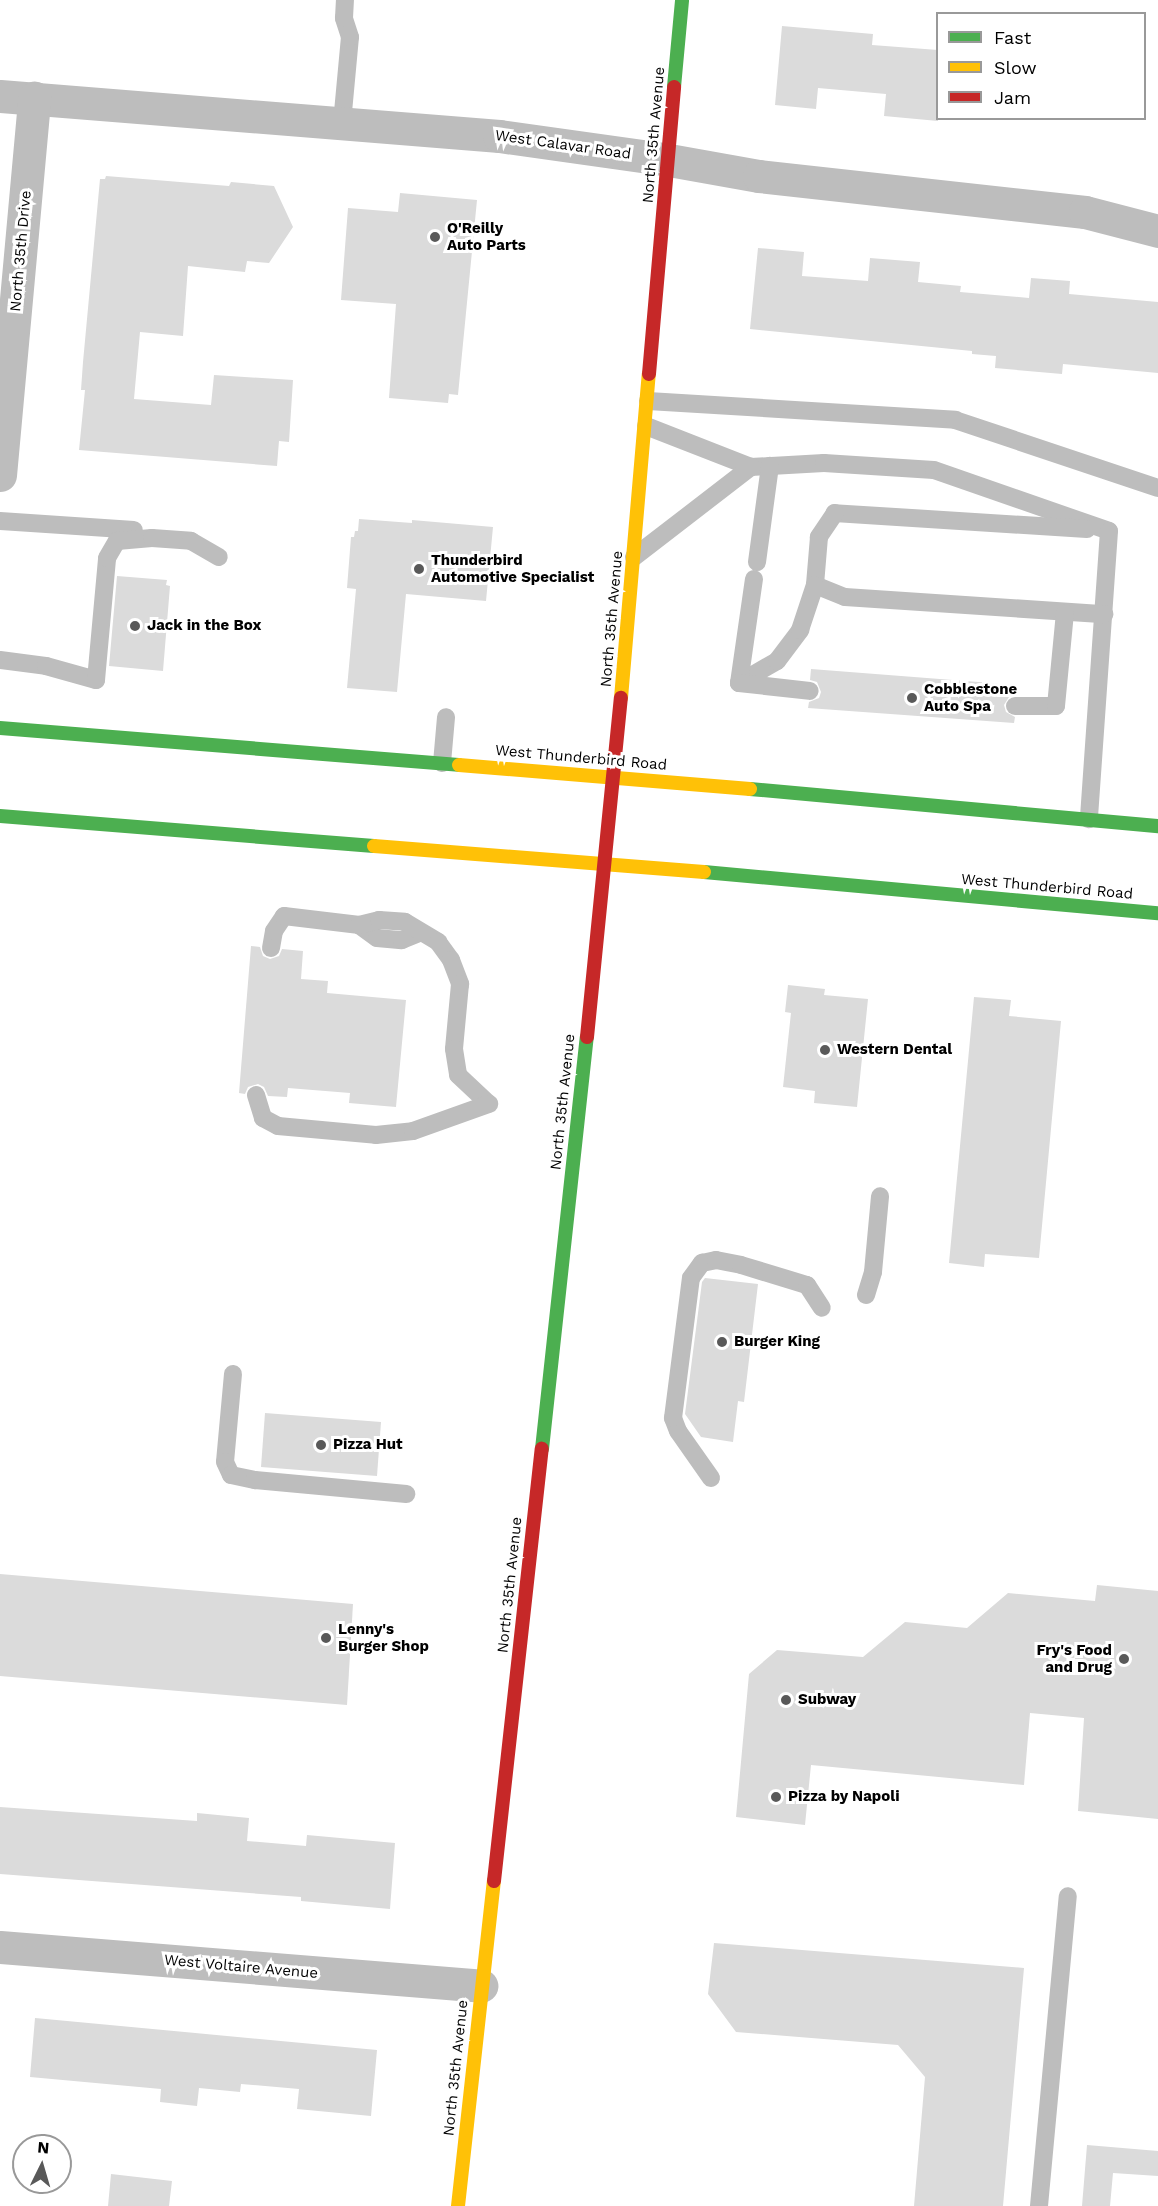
<!DOCTYPE html>
<style>
body{margin:0}
#map{position:relative;width:1158px;height:2206px;overflow:hidden;background:#fff;font-family:"Work Sans",sans-serif}
div>[style]{position:absolute}
.building>*{inset:0;background:#dbdbdb}
.lane>*{height:18px;margin:-9px;padding:0 9px;transform-origin:9px;border-radius:9px;background:#bdbdbd}
.street>*{height:33px;margin:-16.5px;padding:0 16.5px;transform-origin:16.5px;border-radius:16.5px;background:#bdbdbd}
.fast>*{height:14px;margin:-7px;padding:0 7px;transform-origin:7px;border-radius:7px;background:#4caf50}
.slow>*{height:14px;margin:-7px;padding:0 7px;transform-origin:7px;border-radius:7px;background:#ffc107}
.jam>*{height:14px;margin:-7px;padding:0 7px;transform-origin:7px;border-radius:7px;background:#c62828}
.dots>*{width:16px;height:16px;translate:-50% -50%;box-sizing:border-box;border:3px solid #fff;border-radius:50%}
span{translate:-50% -50%;white-space:nowrap;text-align:center;line-height:1.15;-webkit-text-stroke:6px #fff;paint-order:stroke}
.street-label{font-size:15px;color:#000}
.poi-label{font-size:15px;color:#000;font-weight:700}
.left{translate:0 -50%;text-align:left}
.right{translate:-100% -50%;text-align:right}
.legend{position:absolute;left:936px;top:12px;width:210px;height:108px;box-sizing:border-box;background:#fff;border:2px solid #999;margin:0;padding:8px 10px;list-style:none;font-size:18px;color:#000}
.legend li{display:flex;align-items:center;gap:12px;height:30px}
.legend b{width:30px;border:2px solid #999}
.north{position:absolute;left:12px;top:2134px;width:60px;height:60px;box-sizing:border-box;background:#fff;border:2px solid #999;border-radius:50%;rotate:5deg;font-size:16px;font-weight:700;line-height:24px;text-align:center;color:#000}
.north::after{content:'';display:block;margin:auto;width:21px;height:27px;background:#595959;clip-path:polygon(50% 0,100% 100%,50% 72%,0 100%)}
</style>
<div id="map">
<div class="building">
<i style="clip-path:polygon(782px 26px,873px 34px,872px 45px,938px 50px,938px 121px,884px 116px,886px 94px,818px 88px,816px 109px,775px 105px)"></i>
<i style="clip-path:polygon(106px 176px,229px 186px,231px 182px,274px 186px,293px 227px,269px 263px,247px 261px,245px 272px,188px 266px,183px 336px,140px 332px,134px 399px,211px 405px,214px 375px,293px 380px,289px 442px,279px 441px,277px 466px,79px 450px,85px 390px,81px 390px,83px 362px,100px 179px,105px 179px)"></i>
<i style="clip-path:polygon(400px 193px,477px 200px,458px 395px,449px 394px,448px 403px,389px 398px,396px 304px,341px 300px,348px 208px,398px 212px)"></i>
<i style="clip-path:polygon(758px 248px,804px 252px,802px 276px,868px 281px,870px 258px,920px 262px,918px 282px,961px 286px,960px 292px,1029px 298px,1031px 278px,1070px 281px,1069px 294px,1158px 302px,1158px 373px,1063px 364px,1062px 374px,995px 368px,996px 356px,972px 354px,972px 351px,750px 329px)"></i>
<i style="clip-path:polygon(359px 519px,412px 523px,412px 520px,493px 527px,486px 601px,406px 594px,397px 692px,347px 688px,356px 589px,347px 588px,351px 537px,354px 537px,355px 531px,358px 531px)"></i>
<i style="clip-path:polygon(117px 576px,167px 580px,166px 585px,170px 586px,163px 671px,109px 666px)"></i>
<i style="clip-path:polygon(811px 669px,1017px 685px,1016px 695px,1009px 697px,1004px 705px,1006px 712px,1015px 717px,1014px 723px,808px 708px,809px 702px,819px 698px,821px 692px,817px 682px,810px 680px)"></i>
<i style="clip-path:polygon(251px 946px,260px 947px,263px 956px,270px 959px,279px 956px,282px 949px,303px 951px,301px 979px,328px 981px,327px 993px,406px 1000px,396px 1107px,349px 1103px,350px 1093px,288px 1088px,287px 1097px,268px 1096px,264px 1087px,258px 1084px,248px 1087px,245px 1094px,239px 1093px)"></i>
<i style="clip-path:polygon(788px 985px,825px 989px,824px 995px,868px 999px,857px 1107px,814px 1103px,815px 1091px,783px 1087px,791px 1013px,785px 1012px)"></i>
<i style="clip-path:polygon(974px 997px,1011px 1000px,1009px 1016px,1061px 1021px,1039px 1258px,985px 1254px,984px 1267px,949px 1263px)"></i>
<i style="clip-path:polygon(705px 1278px,758px 1284px,744px 1402px,738px 1401px,733px 1442px,701px 1437px,685px 1414px,702px 1282px)"></i>
<i style="clip-path:polygon(265px 1413px,381px 1422px,377px 1476px,261px 1467px)"></i>
<i style="clip-path:polygon(0 1574px,353px 1604px,347px 1705px,0 1676px)"></i>
<i style="clip-path:polygon(1097px 1585px,1158px 1591px,1158px 1819px,1078px 1811px,1084px 1718px,1030px 1713px,1024px 1785px,811px 1765px,805px 1825px,736px 1817px,749px 1674px,777px 1650px,863px 1657px,905px 1622px,967px 1628px,1008px 1593px,1095px 1601px)"></i>
<i style="clip-path:polygon(0 1807px,197px 1821px,197px 1813px,249px 1818px,247px 1841px,306px 1846px,307px 1835px,395px 1843px,390px 1909px,301px 1901px,301px 1897px,0 1874px)"></i>
<i style="clip-path:polygon(714px 1943px,1024px 1968px,1003px 2206px,914px 2206px,925px 2077px,898px 2045px,736px 2032px,708px 1994px)"></i>
<i style="clip-path:polygon(35px 2018px,377px 2050px,371px 2116px,297px 2109px,299px 2089px,241px 2084px,240px 2092px,199px 2088px,197px 2106px,160px 2102px,161px 2089px,30px 2077px)"></i>
<i style="clip-path:polygon(1087px 2145px,1158px 2151px,1158px 2176px,1113px 2173px,1110px 2206px,1082px 2206px)"></i>
<i style="clip-path:polygon(111px 2174px,172px 2181px,169px 2206px,108px 2206px)"></i>
</div>
<div class="lane">
<i style="left:342px;top:123px;width:86px;rotate:-84.7deg"></i>
<i style="left:350px;top:37px;width:20px;rotate:-108deg"></i>
<i style="left:344px;top:18px;width:18px;rotate:-87deg"></i>
<i style="left:648px;top:401px;width:308px;rotate:3.5deg"></i>
<i style="left:955px;top:420px;width:214px;rotate:18.5deg"></i>
<i style="left:646px;top:426px;width:113px;rotate:21.3deg"></i>
<i style="left:751px;top:467px;width:73px;rotate:-3.1deg"></i>
<i style="left:824px;top:463px;width:110px;rotate:3.6deg"></i>
<i style="left:934px;top:470px;width:185px;rotate:19.2deg"></i>
<i style="left:1109px;top:531px;width:289px;rotate:94deg"></i>
<i style="left:0;top:521px;width:134px;rotate:3.8deg"></i>
<i style="left:1087px;top:529px;width:253px;rotate:-176.4deg"></i>
<i style="left:835px;top:513px;width:29px;rotate:124deg"></i>
<i style="left:819px;top:537px;width:48px;rotate:94.8deg"></i>
<i style="left:815px;top:585px;width:32px;rotate:22deg"></i>
<i style="left:845px;top:597px;width:260px;rotate:3.8deg"></i>
<i style="left:634px;top:557px;width:148px;rotate:-37.6deg"></i>
<i style="left:757px;top:562px;width:97px;rotate:-82.3deg"></i>
<i style="left:0;top:660px;width:46px;rotate:7.4deg"></i>
<i style="left:46px;top:666px;width:52px;rotate:15.6deg"></i>
<i style="left:96px;top:680px;width:122px;rotate:-84.8deg"></i>
<i style="left:107px;top:558px;width:20px;rotate:-60deg"></i>
<i style="left:117px;top:541px;width:35px;rotate:-5deg"></i>
<i style="left:152px;top:538px;width:39px;rotate:4deg"></i>
<i style="left:191px;top:541px;width:32px;rotate:30deg"></i>
<i style="left:739px;top:683px;width:44px;rotate:-30.1deg"></i>
<i style="left:777px;top:661px;width:39px;rotate:-53deg"></i>
<i style="left:800px;top:630px;width:47px;rotate:-71.6deg"></i>
<i style="left:739px;top:683px;width:105px;rotate:-81.8deg"></i>
<i style="left:739px;top:683px;width:71px;rotate:6.4deg"></i>
<i style="left:1015px;top:706px;width:41px"></i>
<i style="left:1056px;top:706px;width:93px;rotate:-84.5deg"></i>
<i style="left:442px;top:763px;width:46px;rotate:-85deg"></i>
<i style="left:359px;top:925px;width:22px;rotate:36deg"></i>
<i style="left:377px;top:938px;width:25px;rotate:5deg"></i>
<i style="left:402px;top:940px;width:18px;rotate:-22deg"></i>
<i style="left:271px;top:948px;width:17px;rotate:-80deg"></i>
<i style="left:274px;top:931px;width:18px;rotate:-56deg"></i>
<i style="left:284px;top:916px;width:76px;rotate:6.8deg"></i>
<i style="left:359px;top:925px;width:21px;rotate:-14deg"></i>
<i style="left:379px;top:920px;width:26px;rotate:4deg"></i>
<i style="left:405px;top:922px;width:39px;rotate:31deg"></i>
<i style="left:438px;top:942px;width:22px;rotate:54deg"></i>
<i style="left:451px;top:960px;width:26px;rotate:69deg"></i>
<i style="left:460px;top:984px;width:65px;rotate:95.3deg"></i>
<i style="left:454px;top:1049px;width:26px;rotate:81deg"></i>
<i style="left:458px;top:1075px;width:42px;rotate:43.1deg"></i>
<i style="left:256px;top:1095px;width:24px;rotate:73deg"></i>
<i style="left:263px;top:1118px;width:17px;rotate:28deg"></i>
<i style="left:278px;top:1126px;width:98px;rotate:5.2deg"></i>
<i style="left:376px;top:1135px;width:37px;rotate:-6deg"></i>
<i style="left:413px;top:1131px;width:81px;rotate:-19.6deg"></i>
<i style="left:866px;top:1295px;width:24px;rotate:-73deg"></i>
<i style="left:873px;top:1272px;width:76px;rotate:-84.7deg"></i>
<i style="left:233px;top:1374px;width:88px;rotate:95.2deg"></i>
<i style="left:225px;top:1462px;width:14px;rotate:65deg"></i>
<i style="left:231px;top:1475px;width:25px;rotate:12deg"></i>
<i style="left:255px;top:1480px;width:152px;rotate:5.3deg"></i>
<i style="left:711px;top:1478px;width:57px;rotate:-125.1deg"></i>
<i style="left:678px;top:1431px;width:14px;rotate:-111deg"></i>
<i style="left:673px;top:1418px;width:141px;rotate:-82.7deg"></i>
<i style="left:691px;top:1278px;width:19px;rotate:-54deg"></i>
<i style="left:702px;top:1263px;width:14px;rotate:-12deg"></i>
<i style="left:716px;top:1260px;width:25px;rotate:11deg"></i>
<i style="left:741px;top:1265px;width:69px;rotate:16.9deg"></i>
<i style="left:807px;top:1285px;width:27px;rotate:57deg"></i>
<i style="left:1039px;top:2206px;width:311px;rotate:-84.7deg"></i>
</div>
<div class="street">
<i style="left:0;top:96px;width:501px;rotate:4.58deg"></i>
<i style="left:499px;top:136px;width:172px;rotate:8deg"></i>
<i style="left:669px;top:160px;width:91px;rotate:10.1deg"></i>
<i style="left:759px;top:176px;width:328px;rotate:6.3deg"></i>
<i style="left:1085px;top:212px;width:75px;rotate:14.6deg"></i>
<i style="left:0;top:475px;width:379px;rotate:-84.8deg"></i>
<i style="left:0;top:1947px;width:483px;rotate:4.6deg"></i>
</div>
<div class="fast">
<i style="left:674px;top:87px;width:87px;rotate:-84.7deg"></i>
<i style="left:0;top:728px;width:460px;rotate:4.6deg"></i>
<i style="left:750px;top:789px;width:410px;rotate:5.2deg"></i>
<i style="left:0;top:816px;width:375px;rotate:4.6deg"></i>
<i style="left:704px;top:872px;width:456px;rotate:5.2deg"></i>
<i style="left:542px;top:1449px;width:414px;rotate:-83.8deg"></i>
</div>
<div class="slow">
<i style="left:621px;top:698px;width:325px;rotate:-85.1deg"></i>
<i style="left:459px;top:765px;width:292px;rotate:4.7deg"></i>
<i style="left:374px;top:846px;width:331px;rotate:4.5deg"></i>
<i style="left:458px;top:2206px;width:327px;rotate:-83.7deg"></i>
</div>
<div class="jam">
<i style="left:649px;top:374px;width:288px;rotate:-85deg"></i>
<i style="left:587px;top:1037px;width:341px;rotate:-84.3deg"></i>
<i style="left:494px;top:1881px;width:435px;rotate:-83.7deg"></i>
</div>
<div class="dots">
<i style="left:435px;top:237px;background:#595959"></i>
<i style="left:419px;top:569px;background:#595959"></i>
<i style="left:135px;top:626px;background:#595959"></i>
<i style="left:912px;top:698px;background:#595959"></i>
<i style="left:825px;top:1050px;background:#595959"></i>
<i style="left:722px;top:1342px;background:#595959"></i>
<i style="left:321px;top:1445px;background:#595959"></i>
<i style="left:326px;top:1638px;background:#595959"></i>
<i style="left:1124px;top:1659px;background:#595959"></i>
<i style="left:786px;top:1700px;background:#595959"></i>
<i style="left:776px;top:1797px;background:#595959"></i>
</div>
<div class="street-label">
<span style="left:654px;top:135px;rotate:-85deg">North 35th Avenue</span>
<span style="left:563px;top:145px;rotate:8deg">West Calavar Road</span>
<span style="left:21px;top:251px;rotate:-85deg">North 35th Drive</span>
<span style="left:612px;top:619px;rotate:-85deg">North 35th Avenue</span>
<span style="left:581px;top:758px;rotate:5deg">West Thunderbird Road</span>
<span style="left:1047px;top:887px;rotate:5deg">West Thunderbird Road</span>
<span style="left:563px;top:1102px;rotate:-84deg">North 35th Avenue</span>
<span style="left:510px;top:1585px;rotate:-84deg">North 35th Avenue</span>
<span style="left:241px;top:1967px;rotate:5deg">West Voltaire Avenue</span>
<span style="left:456px;top:2068px;rotate:-84deg">North 35th Avenue</span>
</div>
<div class="poi-label">
<span class="left" style="left:447px;top:237px">O'Reilly<br>Auto Parts</span>
<span class="left" style="left:431px;top:569px">Thunderbird<br>Automotive Specialist</span>
<span class="left" style="left:147px;top:626px">Jack in the Box</span>
<span class="left" style="left:924px;top:698px">Cobblestone<br>Auto Spa</span>
<span class="left" style="left:837px;top:1050px">Western Dental</span>
<span class="left" style="left:734px;top:1342px">Burger King</span>
<span class="left" style="left:333px;top:1445px">Pizza Hut</span>
<span class="left" style="left:338px;top:1638px">Lenny's<br>Burger Shop</span>
<span class="right" style="left:1112px;top:1659px">Fry's Food<br>and Drug</span>
<span class="left" style="left:798px;top:1700px">Subway</span>
<span class="left" style="left:788px;top:1797px">Pizza by Napoli</span>
</div>
<ul class="legend">
<li><b style="height:8px;background:#4caf50"></b>Fast</li>
<li><b style="height:8px;background:#ffc107"></b>Slow</li>
<li><b style="height:8px;background:#c62828"></b>Jam</li>
</ul>
<div class="north">N</div>
</div>
